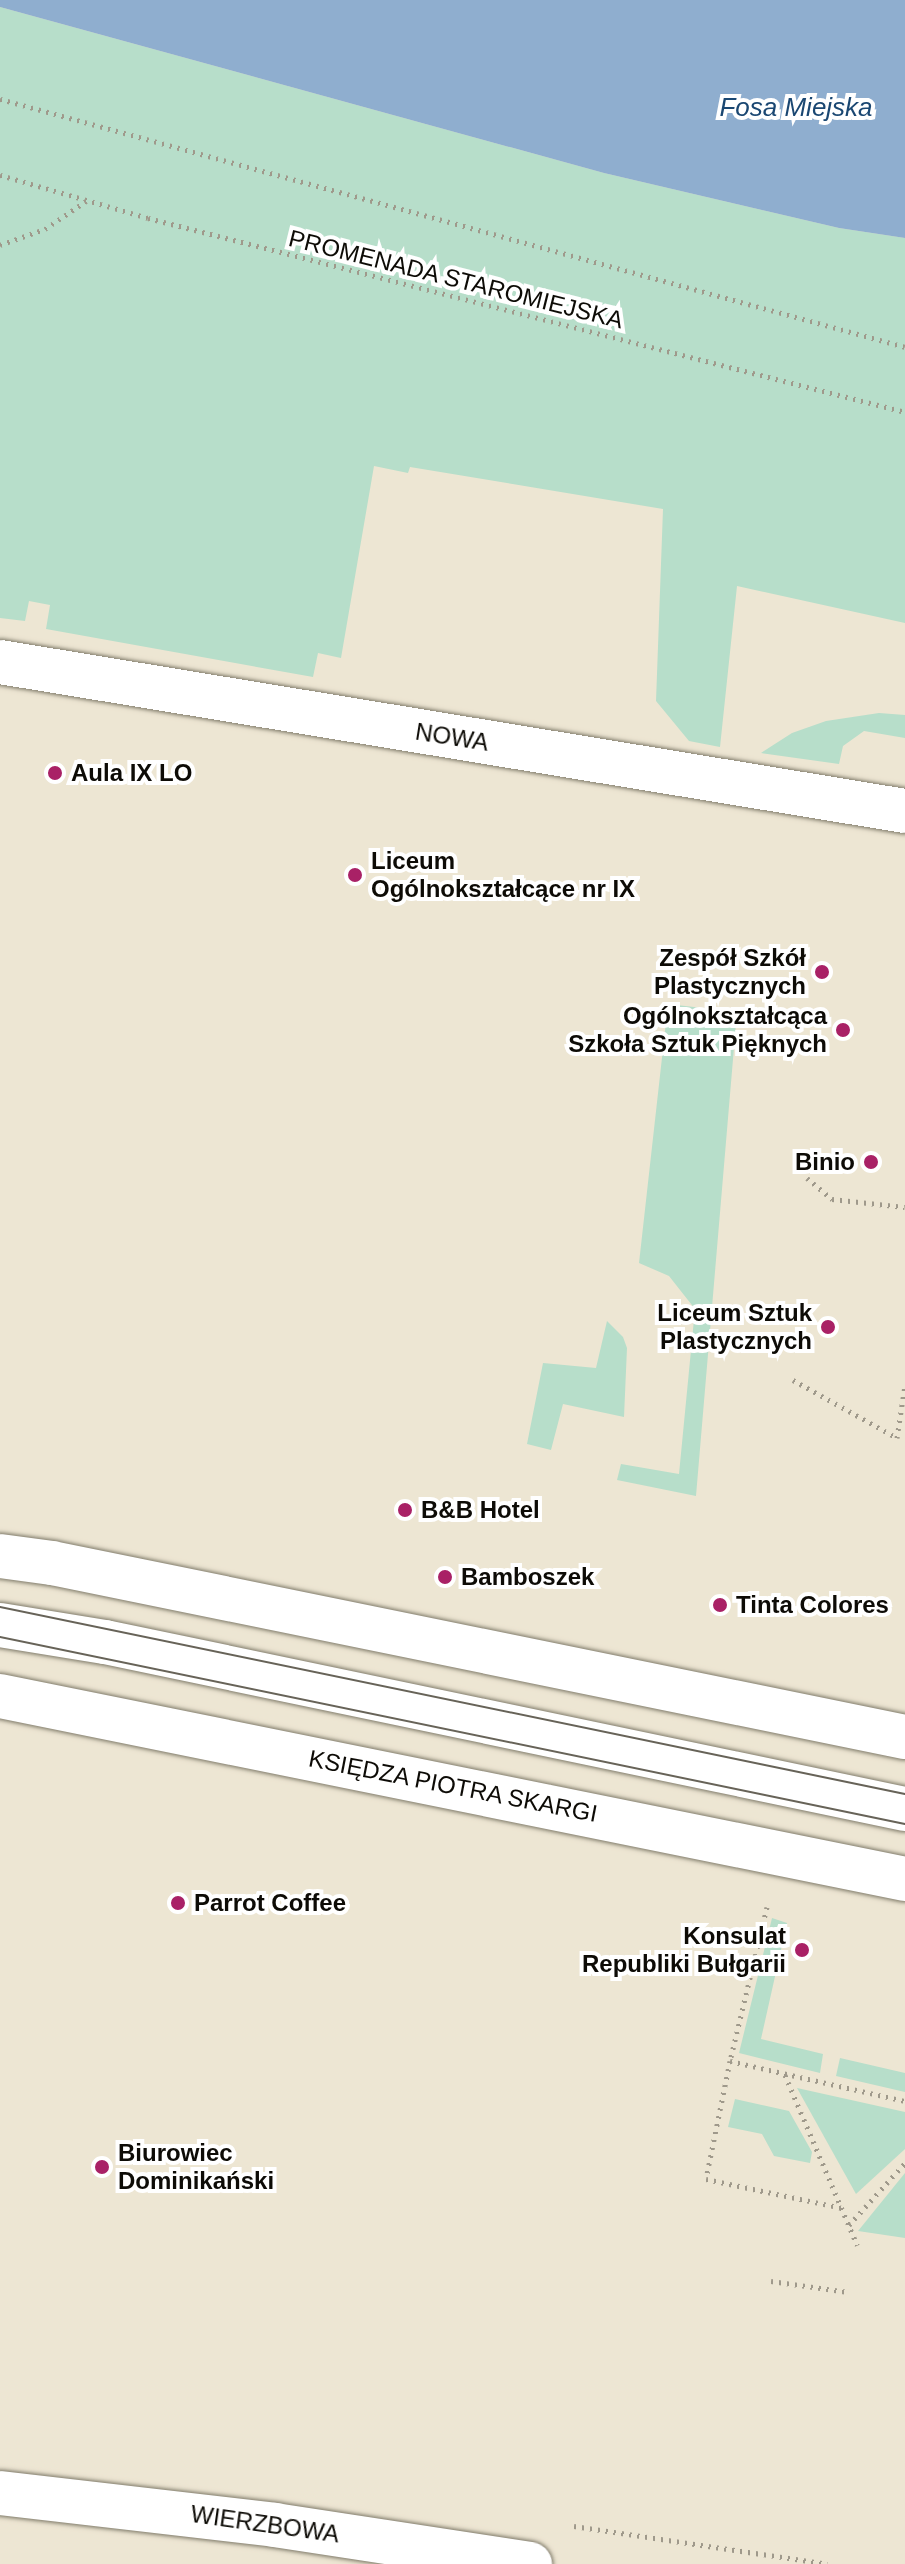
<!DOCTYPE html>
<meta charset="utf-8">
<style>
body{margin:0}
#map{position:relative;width:905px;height:2564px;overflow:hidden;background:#ede6d3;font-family:Helvetica,sans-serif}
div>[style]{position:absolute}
.green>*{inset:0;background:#b7deca}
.water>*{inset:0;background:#8faecf}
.path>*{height:5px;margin-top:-2.5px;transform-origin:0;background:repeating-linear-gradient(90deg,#9f998b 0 2px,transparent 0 8px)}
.roads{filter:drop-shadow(0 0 2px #817c6b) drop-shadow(0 0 2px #817c6b)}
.minor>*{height:44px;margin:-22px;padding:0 22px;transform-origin:22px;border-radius:22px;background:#fff}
.tram>*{height:2px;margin:-1px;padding:0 1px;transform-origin:1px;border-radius:1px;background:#676358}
.dots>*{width:22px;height:22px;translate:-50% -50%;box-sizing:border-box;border:4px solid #fff;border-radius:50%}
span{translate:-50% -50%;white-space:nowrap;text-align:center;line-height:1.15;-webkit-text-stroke:8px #fff;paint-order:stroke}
.street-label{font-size:24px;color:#0d0b06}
.poi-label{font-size:24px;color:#0d0b06;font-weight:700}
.left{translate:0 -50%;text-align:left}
.right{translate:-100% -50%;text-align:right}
.water-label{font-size:26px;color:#1a4772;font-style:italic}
</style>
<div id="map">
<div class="green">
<i style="clip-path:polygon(0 7px,604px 173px,839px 228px,905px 238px,905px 623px,737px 586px,720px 747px,689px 741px,656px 701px,663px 509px,410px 467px,408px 473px,374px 466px,341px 658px,318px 653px,313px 677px,46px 629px,50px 605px,29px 601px,25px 621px,0 618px)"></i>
<i style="clip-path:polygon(879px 713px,905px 715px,905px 738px,864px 731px,843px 746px,839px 764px,761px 753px,792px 733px,826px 721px)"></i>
<i style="clip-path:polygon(668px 1004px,737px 1012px,696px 1496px,617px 1480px,621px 1464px,679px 1474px,695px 1309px,669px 1276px,639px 1263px)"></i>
<i style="clip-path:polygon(607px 1321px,623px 1337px,627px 1348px,624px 1417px,563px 1404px,551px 1450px,527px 1444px,543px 1363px,596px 1368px)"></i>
<i style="clip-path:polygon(772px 1918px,787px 1923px,761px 2039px,823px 2054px,820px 2073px,739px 2053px)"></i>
<i style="clip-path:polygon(840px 2058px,905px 2073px,905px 2092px,836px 2076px)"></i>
<i style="clip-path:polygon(797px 2088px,905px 2112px,905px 2149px,856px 2194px)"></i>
<i style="clip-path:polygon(735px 2099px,789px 2111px,812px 2152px,810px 2163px,774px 2156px,762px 2134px,728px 2127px)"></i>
<i style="clip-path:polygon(905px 2173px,905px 2238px,858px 2231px)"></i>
</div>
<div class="water">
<i style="clip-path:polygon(0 0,905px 0,905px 238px,839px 228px,604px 173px,0 7px)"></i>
</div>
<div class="path">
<i style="left:0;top:99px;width:938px;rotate:15.32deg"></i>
<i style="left:0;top:175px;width:154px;rotate:16.2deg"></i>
<i style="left:148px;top:218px;width:781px;rotate:14.37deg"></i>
<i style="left:0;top:245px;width:48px;rotate:-19.6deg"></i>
<i style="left:45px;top:229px;width:50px;rotate:-34.3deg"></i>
<i style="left:807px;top:1178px;width:33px;rotate:40deg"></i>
<i style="left:832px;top:1199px;width:73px;rotate:6.3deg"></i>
<i style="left:793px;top:1380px;width:119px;rotate:29.1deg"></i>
<i style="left:897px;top:1438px;width:54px;rotate:-81.4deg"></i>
<i style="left:767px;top:1907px;width:158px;rotate:103.5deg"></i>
<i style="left:730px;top:2061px;width:180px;rotate:12.9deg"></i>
<i style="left:730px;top:2061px;width:120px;rotate:101.5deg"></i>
<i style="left:706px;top:2179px;width:139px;rotate:12deg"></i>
<i style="left:785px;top:2075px;width:185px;rotate:67deg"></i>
<i style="left:849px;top:2225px;width:84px;rotate:-47.9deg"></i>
<i style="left:771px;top:2281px;width:78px;rotate:8.1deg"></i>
<i style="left:574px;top:2526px;width:256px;rotate:8.5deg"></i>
</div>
<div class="roads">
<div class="minor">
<i style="left:0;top:662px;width:917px;rotate:9.35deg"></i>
<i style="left:0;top:1556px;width:52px;rotate:7.7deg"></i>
<i style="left:52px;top:1563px;width:871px;rotate:11.53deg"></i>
<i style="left:0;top:1625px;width:106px;rotate:9.2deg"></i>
<i style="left:105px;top:1642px;width:817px;rotate:11.79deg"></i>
<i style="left:0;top:1696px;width:923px;rotate:11.43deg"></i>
<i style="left:0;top:2493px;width:277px;rotate:6.6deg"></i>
<i style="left:275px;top:2525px;width:258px;rotate:8.7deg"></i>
</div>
</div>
<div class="tram">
<i style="left:0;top:1607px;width:924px;rotate:11.67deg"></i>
<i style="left:0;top:1637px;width:924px;rotate:11.67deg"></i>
</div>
<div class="dots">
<i style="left:55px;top:773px;background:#a92166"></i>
<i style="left:355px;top:875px;background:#a92166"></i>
<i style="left:822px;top:972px;background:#a92166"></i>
<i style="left:843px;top:1030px;background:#a92166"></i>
<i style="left:871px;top:1162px;background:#a92166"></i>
<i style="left:828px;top:1327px;background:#a92166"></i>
<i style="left:405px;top:1510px;background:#a92166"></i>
<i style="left:445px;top:1577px;background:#a92166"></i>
<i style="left:720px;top:1605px;background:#a92166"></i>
<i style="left:178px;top:1903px;background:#a92166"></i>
<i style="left:802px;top:1950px;background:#a92166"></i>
<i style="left:102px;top:2167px;background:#a92166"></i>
</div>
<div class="street-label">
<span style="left:456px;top:279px;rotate:14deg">PROMENADA STAROMIEJSKA</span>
<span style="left:452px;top:737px;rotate:9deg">NOWA</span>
<span style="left:453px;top:1786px;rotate:11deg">KSIĘDZA PIOTRA SKARGI</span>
<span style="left:265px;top:2524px;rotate:8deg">WIERZBOWA</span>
</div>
<div class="poi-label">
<span class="left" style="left:71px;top:773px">Aula IX LO</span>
<span class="left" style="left:371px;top:875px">Liceum<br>Ogólnokształcące nr IX</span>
<span class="right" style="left:806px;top:972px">Zespół Szkół<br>Plastycznych</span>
<span class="right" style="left:827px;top:1030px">Ogólnokształcąca<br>Szkoła Sztuk Pięknych</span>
<span class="right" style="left:855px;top:1162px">Binio</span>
<span class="right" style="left:812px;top:1327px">Liceum Sztuk<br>Plastycznych</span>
<span class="left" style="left:421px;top:1510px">B&amp;B Hotel</span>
<span class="left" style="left:461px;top:1577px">Bamboszek</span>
<span class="left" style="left:736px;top:1605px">Tinta Colores</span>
<span class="left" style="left:194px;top:1903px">Parrot Coffee</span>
<span class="right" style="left:786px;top:1950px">Konsulat<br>Republiki Bułgarii</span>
<span class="left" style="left:118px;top:2167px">Biurowiec<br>Dominikański</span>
</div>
<div class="water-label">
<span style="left:796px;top:108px">Fosa Miejska</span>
</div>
</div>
